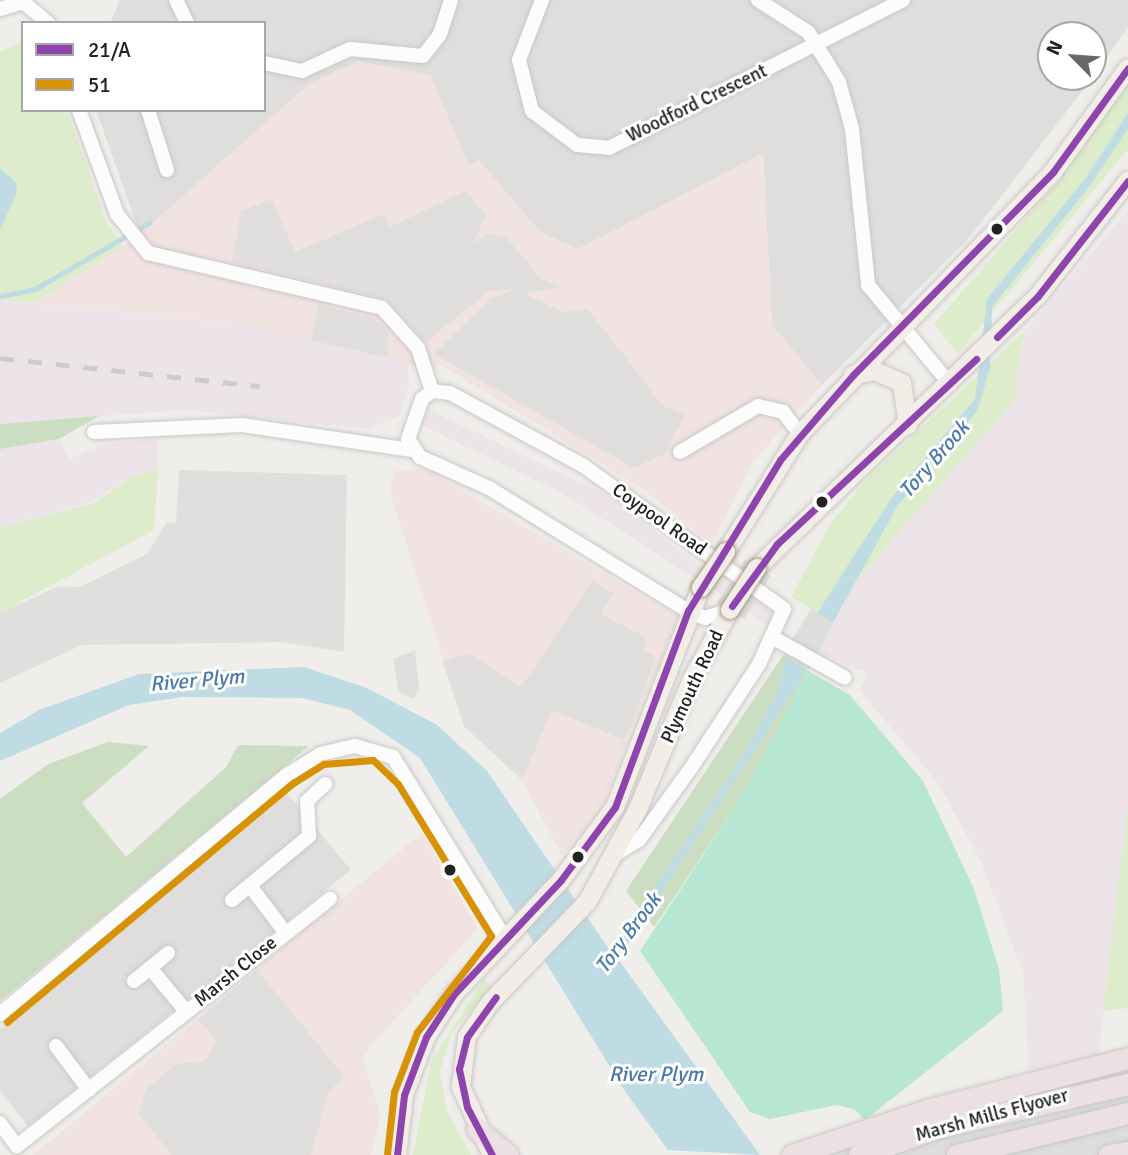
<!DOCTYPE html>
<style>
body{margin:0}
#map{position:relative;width:1128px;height:1155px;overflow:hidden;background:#f0eeeb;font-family:Signika,sans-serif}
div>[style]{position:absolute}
.residential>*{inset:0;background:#dfdedc}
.commercial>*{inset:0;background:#f1e3e1}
.industrial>*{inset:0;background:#ede4e9}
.grass>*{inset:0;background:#ddeccb}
.forest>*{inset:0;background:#cbdec1}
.pitch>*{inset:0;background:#b7e6d2}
.parking>*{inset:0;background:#e0dfde}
.water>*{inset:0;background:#bfdbe3}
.pier>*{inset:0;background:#dedddd}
.stream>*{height:4.5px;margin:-2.25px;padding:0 2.25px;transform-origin:2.25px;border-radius:2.25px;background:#bfdbe3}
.roads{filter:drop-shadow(0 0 2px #c9c8c7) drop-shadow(0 0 2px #c9c8c7)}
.minor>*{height:14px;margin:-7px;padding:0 7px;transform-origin:7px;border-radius:7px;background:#fdfcfc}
.major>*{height:18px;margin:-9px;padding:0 9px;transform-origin:9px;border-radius:9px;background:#f3ede7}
.highway>*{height:21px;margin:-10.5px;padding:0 10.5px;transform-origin:10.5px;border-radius:10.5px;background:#ece0e2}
.rail>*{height:4.5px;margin-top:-2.25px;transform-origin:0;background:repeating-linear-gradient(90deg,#ccc 0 14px,transparent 0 28px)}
.bridges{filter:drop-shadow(0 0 2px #a79c86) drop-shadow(0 0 2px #a79c86)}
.major-bridge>*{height:18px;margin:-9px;padding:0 9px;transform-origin:9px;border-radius:9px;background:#f3ede7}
.bus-1>*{height:7px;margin:-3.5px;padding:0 3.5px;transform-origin:3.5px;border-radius:3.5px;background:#8e44ad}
.bus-2>*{height:7px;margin:-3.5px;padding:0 3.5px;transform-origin:3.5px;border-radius:3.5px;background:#d79205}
.dots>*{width:19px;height:19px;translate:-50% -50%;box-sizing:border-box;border:4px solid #fff;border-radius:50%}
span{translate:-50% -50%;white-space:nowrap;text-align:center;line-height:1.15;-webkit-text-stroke:6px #fff;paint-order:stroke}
.street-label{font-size:19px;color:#222}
.water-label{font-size:21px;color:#4a7aab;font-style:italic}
.legend{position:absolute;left:21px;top:21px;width:245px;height:91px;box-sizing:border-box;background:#fff;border:2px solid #a7a7a7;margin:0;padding:9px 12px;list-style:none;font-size:21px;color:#222}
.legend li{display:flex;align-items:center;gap:14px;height:35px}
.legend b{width:35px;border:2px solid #a7a7a7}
.north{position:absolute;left:1037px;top:21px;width:70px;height:70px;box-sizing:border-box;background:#fff;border:2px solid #a7a7a7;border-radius:50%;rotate:295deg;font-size:19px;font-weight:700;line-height:28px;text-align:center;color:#222}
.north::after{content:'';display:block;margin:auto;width:24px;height:32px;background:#6a6968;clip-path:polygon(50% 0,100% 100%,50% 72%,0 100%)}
</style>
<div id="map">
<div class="residential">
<i style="clip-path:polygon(120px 0,1128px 0,1128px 27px,1093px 77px,1093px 35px,1051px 35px,1051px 77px,1093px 77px,969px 238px,822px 385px,772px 325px,763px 154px,578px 249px,540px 232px,479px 160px,469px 166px,430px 75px,217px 171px,140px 234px,96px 110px,264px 110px,264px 23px,110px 23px)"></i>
<i style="clip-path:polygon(415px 650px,419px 689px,414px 699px,399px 692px,393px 659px)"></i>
<i style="clip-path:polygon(284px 790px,351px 870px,28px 1126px,0 1091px,0 1029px)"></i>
</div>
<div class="commercial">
<i style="clip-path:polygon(359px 61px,430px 75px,469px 166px,479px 160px,540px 232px,578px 249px,763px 153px,772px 325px,822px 385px,754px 460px,712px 544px,644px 490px,444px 367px,408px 366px,228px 323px,34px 303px,140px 234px,310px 83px)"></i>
<i style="clip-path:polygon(426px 469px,677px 616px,601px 811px,562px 856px,522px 780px,464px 726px,389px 490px,394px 471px)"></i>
<i style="clip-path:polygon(422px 833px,478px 928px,362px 1056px,381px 1116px,371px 1155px,33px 1155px)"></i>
</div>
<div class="industrial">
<i style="clip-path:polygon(1128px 210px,1128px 1008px,1103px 1011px,1090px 1155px,1034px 1155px,1023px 974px,981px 862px,939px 784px,860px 691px,867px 673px,817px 653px,853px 585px,1021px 393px,1015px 390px,1024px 332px)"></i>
<i style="clip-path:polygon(0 300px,228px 323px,311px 340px,408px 366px,409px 384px,400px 416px,368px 429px,186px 410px,0 424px)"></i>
<i style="clip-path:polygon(427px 409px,611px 497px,697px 564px,774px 612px,769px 625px,559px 491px,423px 426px)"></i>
<i style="clip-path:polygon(59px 439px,70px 459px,102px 444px,157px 439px,158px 469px,131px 477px,89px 503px,0 528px,0 449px)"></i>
</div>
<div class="grass">
<i style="clip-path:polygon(23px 41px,23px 110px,67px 110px,107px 224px,123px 246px,34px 303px,0 300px,0 52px)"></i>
<i style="clip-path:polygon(1128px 83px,1128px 149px,958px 354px,934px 324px,1055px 185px)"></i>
<i style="clip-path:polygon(1024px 332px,1015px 390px,1021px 393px,853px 585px,832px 622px,791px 597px,830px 524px,865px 481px)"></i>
<i style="clip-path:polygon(158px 469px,154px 530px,0 613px,0 528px,94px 503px,131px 477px)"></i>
<i style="clip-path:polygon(1128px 802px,1128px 1008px,1103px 1011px)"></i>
<i style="clip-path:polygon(484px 978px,492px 987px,452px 1032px,440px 1070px,446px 1109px,471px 1155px,413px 1155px,431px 1062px)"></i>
</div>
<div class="forest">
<i style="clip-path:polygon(99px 416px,59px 439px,0 449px,0 424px)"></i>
<i style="clip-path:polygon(783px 655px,808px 671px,740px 799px,654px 927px,626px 891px)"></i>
<i style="clip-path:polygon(108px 742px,149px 746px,82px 803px,126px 857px,226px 767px,238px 745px,309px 746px,0 1001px,0 799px,48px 764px)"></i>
</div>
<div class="pitch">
<i style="clip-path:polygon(808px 671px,850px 695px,923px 781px,974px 889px,999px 969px,1003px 1011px,865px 1120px,854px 1109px,837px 1105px,770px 1119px,750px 1112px,640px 951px,740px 799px)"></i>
</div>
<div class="parking">
<i style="clip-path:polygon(465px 191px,486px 215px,473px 244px,489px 232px,507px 238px,541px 279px,562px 287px,589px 281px,525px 294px,563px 312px,588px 309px,663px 406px,685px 415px,664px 454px,634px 468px,434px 354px,490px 299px,515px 289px,489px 291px,426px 342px,386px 299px,232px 262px,241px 211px,272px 199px,295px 252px,384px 214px,390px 227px)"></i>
<i style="clip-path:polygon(318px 305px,370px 317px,389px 332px,387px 358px,311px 340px)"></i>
<i style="clip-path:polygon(179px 470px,347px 475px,344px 652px,282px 642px,82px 645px,0 683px,0 613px,59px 586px,80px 587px,147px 554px,167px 522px,176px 523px)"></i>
<i style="clip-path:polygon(592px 581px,614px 593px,601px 614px,646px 637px,644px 650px,656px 656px,633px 721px,624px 740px,552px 710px,522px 780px,464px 726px,443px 662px,469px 653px,521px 687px)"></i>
<i style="clip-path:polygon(257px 970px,344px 1076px,328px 1093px,311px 1155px,172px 1155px,138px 1113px,146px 1089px,176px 1064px,205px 1061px,217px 1041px,198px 1019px)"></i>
</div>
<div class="water">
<i style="clip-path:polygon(1128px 113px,1128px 129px,1089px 187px,992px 307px,990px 368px,977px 411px,898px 505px,803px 677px,618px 959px,760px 1155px,668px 1150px,626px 1093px,420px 758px,350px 710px,302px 698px,182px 697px,129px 705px,0 761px,0 733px,39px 710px,139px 674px,304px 667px,367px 688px,437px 725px,487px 771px,611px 952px,740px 761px,778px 690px,783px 666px,892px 497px,975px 399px,987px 299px,1085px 179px)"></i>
<i style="clip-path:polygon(0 168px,16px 183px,17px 192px,0 230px)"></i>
</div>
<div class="pier">
<i style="clip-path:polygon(745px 560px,771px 576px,744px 619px,717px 602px)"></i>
<i style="clip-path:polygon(811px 609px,834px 623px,808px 671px,783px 655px)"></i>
<i style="clip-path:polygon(1128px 1058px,1128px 1155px,785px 1155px)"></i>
</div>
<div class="stream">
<i style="left:0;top:296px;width:36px;rotate:-11deg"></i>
<i style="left:35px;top:289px;width:132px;rotate:-30.1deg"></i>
</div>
<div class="roads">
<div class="minor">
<i style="left:176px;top:0;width:25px;rotate:64deg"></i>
<i style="left:542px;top:0;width:64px;rotate:111deg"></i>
<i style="left:519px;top:60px;width:53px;rotate:75.7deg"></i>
<i style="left:532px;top:111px;width:56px;rotate:37.1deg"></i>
<i style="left:577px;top:145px;width:32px;rotate:5deg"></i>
<i style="left:609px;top:148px;width:329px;rotate:-26.7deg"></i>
<i style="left:758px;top:0;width:59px;rotate:32.6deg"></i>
<i style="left:808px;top:32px;width:59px;rotate:58.2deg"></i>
<i style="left:839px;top:82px;width:49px;rotate:74.5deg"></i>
<i style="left:852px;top:129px;width:157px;rotate:84.1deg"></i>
<i style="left:868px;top:285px;width:129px;rotate:50.4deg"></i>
<i style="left:0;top:9px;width:24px;rotate:-17deg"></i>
<i style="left:23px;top:2px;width:33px;rotate:40deg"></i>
<i style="left:264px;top:63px;width:39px;rotate:12deg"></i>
<i style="left:302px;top:71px;width:53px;rotate:-24.6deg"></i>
<i style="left:350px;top:49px;width:73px;rotate:5.5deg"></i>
<i style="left:423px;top:56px;width:28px;rotate:-52deg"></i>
<i style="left:440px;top:34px;width:36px;rotate:-72deg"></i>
<i style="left:79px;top:110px;width:111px;rotate:69.9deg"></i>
<i style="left:117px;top:214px;width:50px;rotate:51.5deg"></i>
<i style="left:148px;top:253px;width:240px;rotate:13.2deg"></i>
<i style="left:382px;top:308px;width:54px;rotate:48deg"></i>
<i style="left:418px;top:348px;width:45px;rotate:72deg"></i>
<i style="left:148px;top:110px;width:63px;rotate:72.4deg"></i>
<i style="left:94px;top:432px;width:148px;rotate:-2.7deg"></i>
<i style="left:242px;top:425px;width:172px;rotate:8.4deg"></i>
<i style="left:680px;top:452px;width:91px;rotate:-30.5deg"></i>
<i style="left:758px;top:406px;width:26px;rotate:13deg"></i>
<i style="left:783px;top:412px;width:28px;rotate:52deg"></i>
<i style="left:774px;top:638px;width:81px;rotate:29.4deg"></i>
<i style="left:614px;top:855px;width:29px;rotate:-31deg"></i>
<i style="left:639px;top:840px;width:89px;rotate:-54.2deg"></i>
<i style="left:691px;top:768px;width:124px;rotate:-56.8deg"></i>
<i style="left:759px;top:664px;width:60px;rotate:-65.6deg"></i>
<i style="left:784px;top:609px;width:248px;rotate:-144.5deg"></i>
<i style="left:582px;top:465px;width:150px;rotate:-151.4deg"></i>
<i style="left:450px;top:393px;width:18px;rotate:-174deg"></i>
<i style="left:432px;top:391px;width:13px;rotate:141deg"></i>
<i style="left:422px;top:399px;width:42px;rotate:109.3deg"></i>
<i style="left:408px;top:439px;width:22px;rotate:56deg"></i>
<i style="left:420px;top:457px;width:76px;rotate:24.2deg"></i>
<i style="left:489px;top:488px;width:234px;rotate:31.7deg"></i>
<i style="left:688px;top:611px;width:18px;rotate:22deg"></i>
<i style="left:705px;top:618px;width:26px;rotate:-18deg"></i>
<i style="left:250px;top:886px;width:58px;rotate:52.7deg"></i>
<i style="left:232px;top:900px;width:100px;rotate:-39.7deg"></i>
<i style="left:309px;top:836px;width:35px;rotate:-93deg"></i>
<i style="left:307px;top:801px;width:25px;rotate:-43deg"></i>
<i style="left:168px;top:953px;width:23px;rotate:140deg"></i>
<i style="left:150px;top:968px;width:56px;rotate:50.1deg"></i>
<i style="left:134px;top:981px;width:21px;rotate:-39deg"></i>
<i style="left:0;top:1014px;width:373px;rotate:-39.8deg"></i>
<i style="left:287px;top:775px;width:39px;rotate:-32deg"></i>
<i style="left:320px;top:754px;width:36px;rotate:-13deg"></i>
<i style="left:355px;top:746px;width:40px;rotate:16deg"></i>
<i style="left:393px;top:757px;width:211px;rotate:58.3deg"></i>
<i style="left:56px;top:1046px;width:55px;rotate:53.1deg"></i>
<i style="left:0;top:1123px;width:29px;rotate:54deg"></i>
<i style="left:17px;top:1146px;width:399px;rotate:-38.3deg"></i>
</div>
<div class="major">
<i style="left:853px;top:375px;width:22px;rotate:-10deg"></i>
<i style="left:875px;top:371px;width:30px;rotate:24deg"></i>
<i style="left:902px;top:383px;width:43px;rotate:82.1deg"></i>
<i style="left:726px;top:552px;width:139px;rotate:-57.9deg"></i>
<i style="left:800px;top:434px;width:364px;rotate:-46deg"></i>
<i style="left:1053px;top:172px;width:128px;rotate:-54.2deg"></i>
<i style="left:757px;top:568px;width:391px;rotate:-44.1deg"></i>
<i style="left:1038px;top:296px;width:146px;rotate:-52deg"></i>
<i style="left:397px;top:1155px;width:60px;rotate:-83.3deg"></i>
<i style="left:404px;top:1095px;width:62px;rotate:-69.2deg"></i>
<i style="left:426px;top:1037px;width:51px;rotate:-56.9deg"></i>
<i style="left:454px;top:994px;width:156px;rotate:-46.8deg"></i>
<i style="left:561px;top:880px;width:91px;rotate:-53.5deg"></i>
<i style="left:615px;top:807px;width:235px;rotate:-68.6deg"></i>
<i style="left:492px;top:1155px;width:75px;rotate:-114.5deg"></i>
<i style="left:461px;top:1087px;width:50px;rotate:-83.2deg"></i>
<i style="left:467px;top:1037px;width:41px;rotate:-55.9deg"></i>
<i style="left:490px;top:1003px;width:141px;rotate:-46.1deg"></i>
<i style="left:588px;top:901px;width:105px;rotate:-61.5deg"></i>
<i style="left:638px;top:809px;width:141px;rotate:-67.4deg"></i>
<i style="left:692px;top:679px;width:79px;rotate:-61.2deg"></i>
</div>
<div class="highway">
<i style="left:477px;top:1129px;width:40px;rotate:40deg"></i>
<i style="left:792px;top:1155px;width:145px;rotate:-18.4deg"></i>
<i style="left:930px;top:1109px;width:204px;rotate:-14.4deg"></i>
<i style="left:859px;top:1155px;width:82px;rotate:-19.3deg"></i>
<i style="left:936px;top:1128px;width:197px;rotate:-12.9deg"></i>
<i style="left:957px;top:1155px;width:176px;rotate:-13.8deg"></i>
<i style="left:1109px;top:1155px;width:19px;rotate:-9deg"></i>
</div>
</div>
<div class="rail">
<i style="left:0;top:358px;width:261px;rotate:6.2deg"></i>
</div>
<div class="bridges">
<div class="major-bridge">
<i style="left:701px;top:588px;width:44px;rotate:-55.2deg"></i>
<i style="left:730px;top:610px;width:50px;rotate:-57.3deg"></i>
</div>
</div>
<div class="bus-1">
<i style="left:997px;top:337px;width:58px;rotate:-45deg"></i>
<i style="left:1038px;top:296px;width:146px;rotate:-52deg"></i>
<i style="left:732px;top:606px;width:77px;rotate:-54deg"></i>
<i style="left:777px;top:544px;width:272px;rotate:-42.9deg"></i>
<i style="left:397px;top:1155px;width:60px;rotate:-83.3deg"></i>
<i style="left:404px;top:1095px;width:62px;rotate:-69.2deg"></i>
<i style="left:426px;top:1037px;width:51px;rotate:-56.9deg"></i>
<i style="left:454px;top:994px;width:156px;rotate:-46.8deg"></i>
<i style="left:561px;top:880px;width:91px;rotate:-53.5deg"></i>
<i style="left:615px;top:807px;width:209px;rotate:-69.6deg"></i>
<i style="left:688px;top:611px;width:177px;rotate:-58.6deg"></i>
<i style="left:780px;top:460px;width:112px;rotate:-49.3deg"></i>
<i style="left:853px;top:375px;width:285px;rotate:-45.4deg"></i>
<i style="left:1053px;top:172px;width:128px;rotate:-54.2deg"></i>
<i style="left:492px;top:1155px;width:54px;rotate:-117.5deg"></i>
<i style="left:467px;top:1107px;width:39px;rotate:-102deg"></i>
<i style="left:459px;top:1069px;width:33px;rotate:-76deg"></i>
<i style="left:467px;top:1037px;width:49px;rotate:-54.1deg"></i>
</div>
<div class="bus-2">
<i style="left:7px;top:1022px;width:373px;rotate:-39.9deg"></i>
<i style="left:293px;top:783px;width:36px;rotate:-32deg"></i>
<i style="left:324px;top:764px;width:49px;rotate:-4.7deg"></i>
<i style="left:373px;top:760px;width:35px;rotate:44deg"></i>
<i style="left:398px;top:784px;width:178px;rotate:58.5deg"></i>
<i style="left:491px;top:936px;width:121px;rotate:127.6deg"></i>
<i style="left:417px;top:1032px;width:64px;rotate:111deg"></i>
<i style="left:394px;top:1092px;width:62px;rotate:96.4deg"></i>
</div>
<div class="dots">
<i style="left:997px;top:229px;background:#222"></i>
<i style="left:822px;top:502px;background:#222"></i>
<i style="left:578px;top:857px;background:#222"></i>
<i style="left:450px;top:870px;background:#222"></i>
</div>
<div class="street-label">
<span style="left:697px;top:104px;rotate:-26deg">Woodford Crescent</span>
<span style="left:659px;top:520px;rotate:35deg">Coypool Road</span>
<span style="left:693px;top:687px;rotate:-65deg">Plymouth Road</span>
<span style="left:236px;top:972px;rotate:-39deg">Marsh Close</span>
<span style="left:992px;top:1116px;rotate:-15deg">Marsh Mills Flyover</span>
</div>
<div class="water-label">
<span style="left:934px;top:459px;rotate:-49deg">Tory Brook</span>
<span style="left:197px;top:680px;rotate:-5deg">River Plym</span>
<span style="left:628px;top:933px;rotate:-53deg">Tory Brook</span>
<span style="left:656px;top:1074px">River Plym</span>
</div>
<ul class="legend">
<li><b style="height:9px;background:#8e44ad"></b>21/A</li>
<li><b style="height:9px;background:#d79205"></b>51</li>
</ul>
<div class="north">N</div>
</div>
